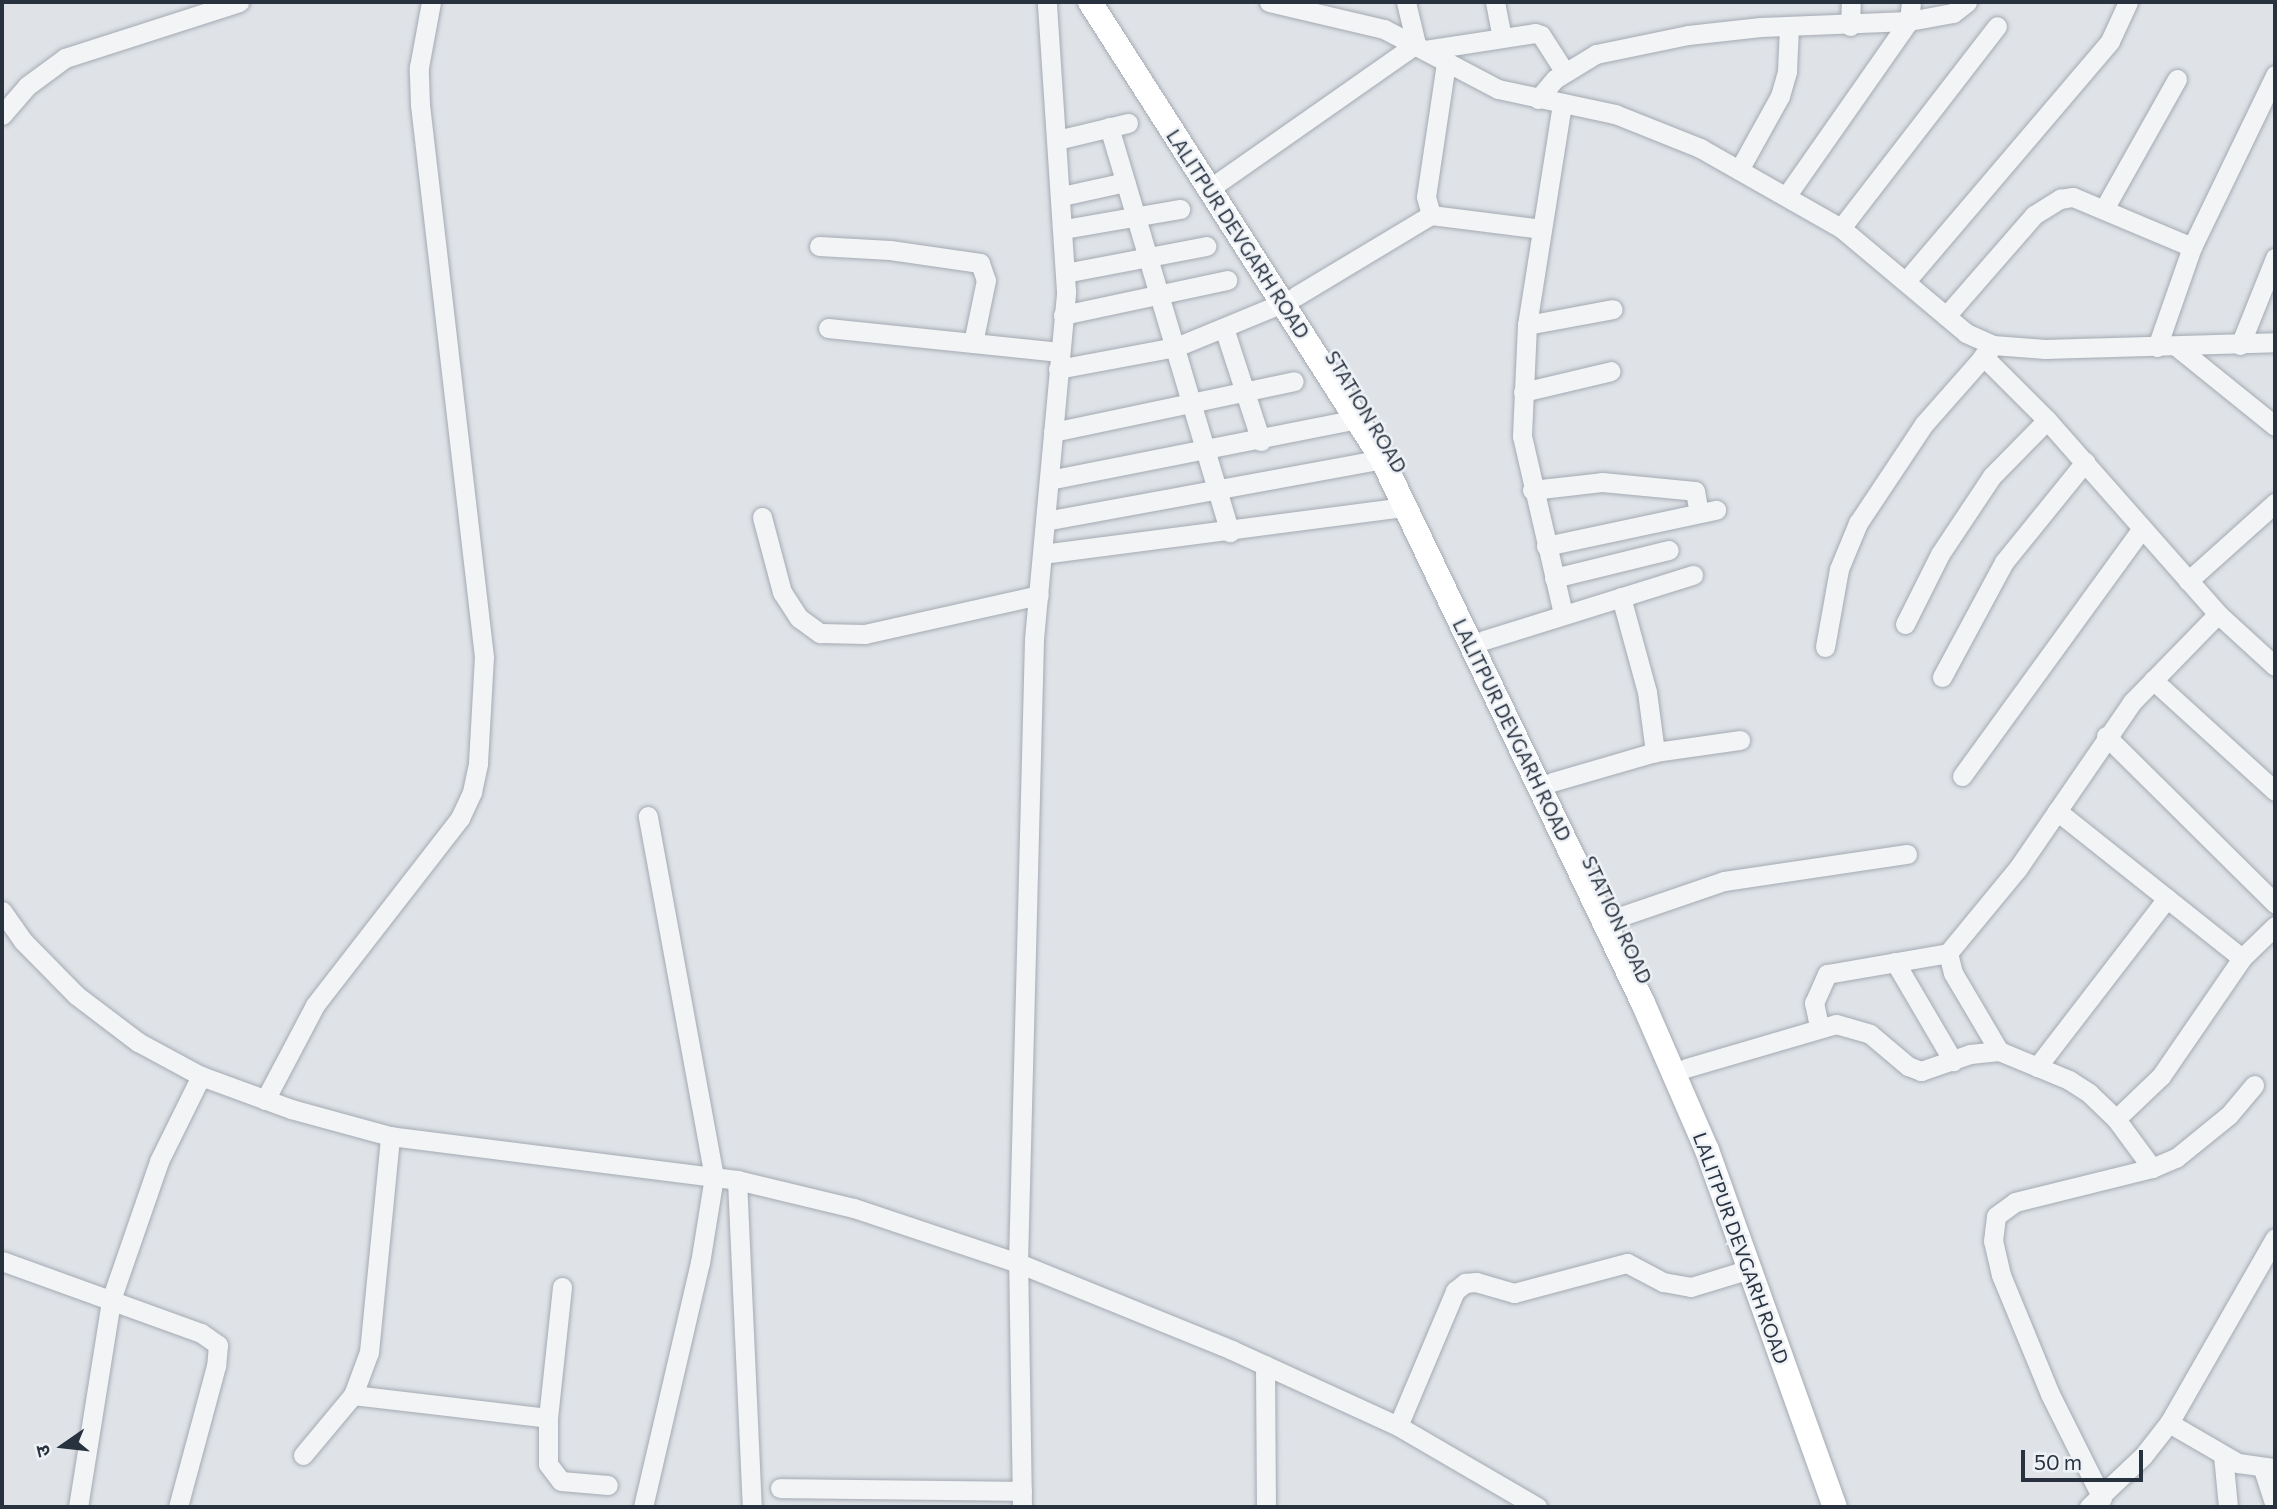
<!DOCTYPE html>
<meta charset="utf-8">
<style>
body{margin:0}
#map{position:relative;width:2277px;height:1509px;overflow:hidden;background:#dfe3e8;font-family:Commissioner,"Noto Sans Devanagari",sans-serif}
div>[style]{position:absolute}
.roads{filter:drop-shadow(0 0 2px #a4aab2) drop-shadow(0 0 2px #a4aab2)}
.minor>*{height:19px;margin:-9.5px;padding:0 9.5px;transform-origin:9.5px;border-radius:9.5px;background:#f2f4f6}
.major>*{height:24px;margin:-12px;padding:0 12px;transform-origin:12px;border-radius:12px;background:#fff}
span{translate:-50% -50%;white-space:nowrap;text-align:center;line-height:1.15;-webkit-text-stroke:5px #eef2f6;paint-order:stroke}
.street-label{font-size:19px;color:#28323f}
.frame{position:absolute;inset:0;border:4px solid #28323f;pointer-events:none}
.north{position:absolute;left:28px;top:1411px;width:70px;height:70px;-webkit-text-stroke:5px #eef2f6;paint-order:stroke;rotate:256deg;font-size:19px;font-weight:700;line-height:28px;text-align:center;color:#28323f}
.north::after{content:'';display:block;margin:auto;width:24px;height:32px;background:#28323f;clip-path:polygon(50% 0,100% 100%,50% 72%,0 100%)}
.scale{position:absolute;left:2021px;top:1450px;width:122px;height:32px;box-sizing:border-box;border:4px solid #28323f;border-top:0;padding-left:9px;font-size:21px;line-height:24px;white-space:nowrap;color:#28323f;-webkit-text-stroke:5px #eef2f6;paint-order:stroke}
</style>
<div id="map">
<div class="roads">
<div class="minor">
<i style="left:1269px;top:2px;width:118px;rotate:13.2deg"></i>
<i style="left:1384px;top:29px;width:129px;rotate:27.8deg"></i>
<i style="left:1498px;top:89px;width:120px;rotate:12.1deg"></i>
<i style="left:1615px;top:114px;width:92px;rotate:21.8deg"></i>
<i style="left:1700px;top:148px;width:162px;rotate:29.6deg"></i>
<i style="left:1841px;top:228px;width:163px;rotate:40deg"></i>
<i style="left:1966px;top:333px;width:30px;rotate:24deg"></i>
<i style="left:1993px;top:345px;width:52px;rotate:4.4deg"></i>
<i style="left:2045px;top:349px;width:230px;rotate:-1.7deg"></i>
<i style="left:1495px;top:2px;width:36px;rotate:79deg"></i>
<i style="left:1850px;top:26px;width:24px;rotate:-88deg"></i>
<i style="left:1425px;top:50px;width:111px;rotate:-8.8deg"></i>
<i style="left:1535px;top:33px;width:6px;rotate:18deg"></i>
<i style="left:1541px;top:35px;width:43px;rotate:57.4deg"></i>
<i style="left:1446px;top:63px;width:135px;rotate:98.5deg"></i>
<i style="left:1426px;top:197px;width:19px;rotate:74deg"></i>
<i style="left:1431px;top:215px;width:112px;rotate:7.2deg"></i>
<i style="left:1538px;top:99px;width:26px;rotate:-50deg"></i>
<i style="left:1555px;top:79px;width:48px;rotate:-31.4deg"></i>
<i style="left:1596px;top:54px;width:94px;rotate:-11.7deg"></i>
<i style="left:1688px;top:35px;width:73px;rotate:-6.3deg"></i>
<i style="left:1761px;top:27px;width:148px;rotate:-2.3deg"></i>
<i style="left:1909px;top:21px;width:45px;rotate:-10.3deg"></i>
<i style="left:1953px;top:13px;width:18px;rotate:-38deg"></i>
<i style="left:1562px;top:104px;width:224px;rotate:99deg"></i>
<i style="left:1527px;top:325px;width:111px;rotate:92.6deg"></i>
<i style="left:1522px;top:436px;width:183px;rotate:77deg"></i>
<i style="left:2px;top:115px;width:38px;rotate:-49deg"></i>
<i style="left:27px;top:86px;width:47px;rotate:-36.4deg"></i>
<i style="left:65px;top:58px;width:183px;rotate:-17.8deg"></i>
<i style="left:1109px;top:127px;width:423px;rotate:73.4deg"></i>
<i style="left:1057px;top:140px;width:73px;rotate:-13.5deg"></i>
<i style="left:1739px;top:170px;width:85px;rotate:-61deg"></i>
<i style="left:1780px;top:96px;width:26px;rotate:-74deg"></i>
<i style="left:1787px;top:71px;width:44px;rotate:-87.4deg"></i>
<i style="left:1219px;top:182px;width:241px;rotate:-35deg"></i>
<i style="left:1416px;top:44px;width:43px;rotate:-103.4deg"></i>
<i style="left:1787px;top:195px;width:213px;rotate:-55deg"></i>
<i style="left:1909px;top:21px;width:19px;rotate:-84deg"></i>
<i style="left:1062px;top:196px;width:65px;rotate:-12.5deg"></i>
<i style="left:2104px;top:209px;width:149px;rotate:-60.7deg"></i>
<i style="left:1841px;top:228px;width:255px;rotate:-52.3deg"></i>
<i style="left:1064px;top:229px;width:118px;rotate:-9.8deg"></i>
<i style="left:819px;top:246px;width:71px;rotate:3.2deg"></i>
<i style="left:890px;top:250px;width:91px;rotate:8.2deg"></i>
<i style="left:980px;top:263px;width:18px;rotate:71deg"></i>
<i style="left:986px;top:280px;width:64px;rotate:101.7deg"></i>
<i style="left:1065px;top:273px;width:144px;rotate:-10.8deg"></i>
<i style="left:1906px;top:281px;width:315px;rotate:-49.6deg"></i>
<i style="left:2110px;top:41px;width:43px;rotate:-65.2deg"></i>
<i style="left:1296px;top:296px;width:157px;rotate:-31deg"></i>
<i style="left:1063px;top:315px;width:168px;rotate:-12deg"></i>
<i style="left:1946px;top:316px;width:134px;rotate:-48.9deg"></i>
<i style="left:2034px;top:215px;width:31px;rotate:-32deg"></i>
<i style="left:2060px;top:199px;width:13px;rotate:-9deg"></i>
<i style="left:2073px;top:197px;width:129px;rotate:22.8deg"></i>
<i style="left:1527px;top:325px;width:87px;rotate:-10.5deg"></i>
<i style="left:828px;top:328px;width:233px;rotate:5.9deg"></i>
<i style="left:1224px;top:328px;width:119px;rotate:71.9deg"></i>
<i style="left:2240px;top:345px;width:94px;rotate:-68.1deg"></i>
<i style="left:2176px;top:346px;width:127px;rotate:38.9deg"></i>
<i style="left:2157px;top:347px;width:106px;rotate:-70.7deg"></i>
<i style="left:2192px;top:247px;width:191px;rotate:-64.2deg"></i>
<i style="left:1983px;top:356px;width:91px;rotate:45deg"></i>
<i style="left:2047px;top:420px;width:259px;rotate:48.6deg"></i>
<i style="left:2218px;top:614px;width:77px;rotate:42.4deg"></i>
<i style="left:1058px;top:369px;width:120px;rotate:-10.6deg"></i>
<i style="left:1176px;top:347px;width:116px;rotate:-22.4deg"></i>
<i style="left:1523px;top:392px;width:90px;rotate:-13.4deg"></i>
<i style="left:1053px;top:432px;width:246px;rotate:-11.9deg"></i>
<i style="left:1049px;top:480px;width:315px;rotate:-11.2deg"></i>
<i style="left:1532px;top:490px;width:70px;rotate:-6.5deg"></i>
<i style="left:1602px;top:482px;width:93px;rotate:5.5deg"></i>
<i style="left:1695px;top:491px;width:22px;rotate:80deg"></i>
<i style="left:762px;top:517px;width:78px;rotate:75.1deg"></i>
<i style="left:782px;top:592px;width:31px;rotate:57deg"></i>
<i style="left:799px;top:618px;width:26px;rotate:36deg"></i>
<i style="left:820px;top:633px;width:45px;rotate:1.3deg"></i>
<i style="left:865px;top:634px;width:178px;rotate:-12.6deg"></i>
<i style="left:1045px;top:521px;width:343px;rotate:-10.4deg"></i>
<i style="left:1546px;top:546px;width:174px;rotate:-12deg"></i>
<i style="left:1042px;top:554px;width:366px;rotate:-7.4deg"></i>
<i style="left:1554px;top:578px;width:118px;rotate:-13.7deg"></i>
<i style="left:2188px;top:581px;width:117px;rotate:-41.9deg"></i>
<i style="left:1621px;top:597px;width:98px;rotate:74.7deg"></i>
<i style="left:1647px;top:692px;width:61px;rotate:82.4deg"></i>
<i style="left:1905px;top:624px;width:78px;rotate:-63.4deg"></i>
<i style="left:1940px;top:554px;width:94px;rotate:-56.3deg"></i>
<i style="left:1992px;top:476px;width:78px;rotate:-45.5deg"></i>
<i style="left:1484px;top:640px;width:219px;rotate:-17.3deg"></i>
<i style="left:1825px;top:647px;width:79px;rotate:-79.8deg"></i>
<i style="left:1839px;top:569px;width:50px;rotate:-67.6deg"></i>
<i style="left:1858px;top:523px;width:119px;rotate:-56.3deg"></i>
<i style="left:1924px;top:424px;width:101px;rotate:-48.6deg"></i>
<i style="left:1942px;top:677px;width:131px;rotate:-61.7deg"></i>
<i style="left:2004px;top:562px;width:129px;rotate:-51deg"></i>
<i style="left:2153px;top:680px;width:165px;rotate:42.3deg"></i>
<i style="left:2106px;top:736px;width:238px;rotate:44.7deg"></i>
<i style="left:1962px;top:776px;width:304px;rotate:-54deg"></i>
<i style="left:1552px;top:782px;width:107px;rotate:-16.2deg"></i>
<i style="left:1655px;top:752px;width:86px;rotate:-8deg"></i>
<i style="left:2057px;top:811px;width:236px;rotate:38.5deg"></i>
<i style="left:2px;top:911px;width:37px;rotate:55deg"></i>
<i style="left:23px;top:941px;width:76px;rotate:45.5deg"></i>
<i style="left:76px;top:995px;width:78px;rotate:37.2deg"></i>
<i style="left:138px;top:1042px;width:72px;rotate:28.4deg"></i>
<i style="left:201px;top:1076px;width:96px;rotate:20.1deg"></i>
<i style="left:291px;top:1109px;width:103px;rotate:15.3deg"></i>
<i style="left:390px;top:1136px;width:350px;rotate:7.2deg"></i>
<i style="left:737px;top:1180px;width:120px;rotate:13.5deg"></i>
<i style="left:854px;top:1208px;width:173px;rotate:18.5deg"></i>
<i style="left:1018px;top:1263px;width:231px;rotate:22.1deg"></i>
<i style="left:1232px;top:1350px;width:183px;rotate:24.6deg"></i>
<i style="left:1398px;top:1426px;width:161px;rotate:30.2deg"></i>
<i style="left:1616px;top:918px;width:114px;rotate:-18.9deg"></i>
<i style="left:1724px;top:881px;width:185px;rotate:-8.4deg"></i>
<i style="left:1895px;top:962px;width:115px;rotate:59.6deg"></i>
<i style="left:1819px;top:1026px;width:24px;rotate:-102deg"></i>
<i style="left:1814px;top:1003px;width:32px;rotate:-66deg"></i>
<i style="left:1827px;top:974px;width:123px;rotate:-9.8deg"></i>
<i style="left:1999px;top:1051px;width:91px;rotate:-120.5deg"></i>
<i style="left:1953px;top:973px;width:21px;rotate:-104deg"></i>
<i style="left:1948px;top:953px;width:110px;rotate:-50.5deg"></i>
<i style="left:2018px;top:868px;width:201px;rotate:-55.5deg"></i>
<i style="left:2132px;top:702px;width:123px;rotate:-45.7deg"></i>
<i style="left:2037px;top:1067px;width:213px;rotate:-52.4deg"></i>
<i style="left:1686px;top:1068px;width:156px;rotate:-16.3deg"></i>
<i style="left:1836px;top:1024px;width:35px;rotate:16deg"></i>
<i style="left:1870px;top:1034px;width:50px;rotate:40.1deg"></i>
<i style="left:1908px;top:1066px;width:14px;rotate:21deg"></i>
<i style="left:1921px;top:1071px;width:52px;rotate:-19.1deg"></i>
<i style="left:1970px;top:1054px;width:29px;rotate:-6deg"></i>
<i style="left:1999px;top:1051px;width:76px;rotate:22.5deg"></i>
<i style="left:2069px;top:1080px;width:24px;rotate:33deg"></i>
<i style="left:2089px;top:1093px;width:37px;rotate:44deg"></i>
<i style="left:2116px;top:1119px;width:61px;rotate:53.7deg"></i>
<i style="left:265px;top:1100px;width:107px;rotate:-62.2deg"></i>
<i style="left:315px;top:1005px;width:237px;rotate:-52.2deg"></i>
<i style="left:460px;top:818px;width:29px;rotate:-65deg"></i>
<i style="left:472px;top:792px;width:30px;rotate:-78deg"></i>
<i style="left:478px;top:763px;width:106px;rotate:-86.8deg"></i>
<i style="left:484px;top:657px;width:556px;rotate:-96.61deg"></i>
<i style="left:420px;top:105px;width:38px;rotate:-92deg"></i>
<i style="left:419px;top:67px;width:66px;rotate:-79.5deg"></i>
<i style="left:2116px;top:1119px;width:62px;rotate:-43.7deg"></i>
<i style="left:2161px;top:1076px;width:143px;rotate:-55.5deg"></i>
<i style="left:2242px;top:958px;width:46px;rotate:-44.1deg"></i>
<i style="left:737px;top:1180px;width:327px;rotate:87.4deg"></i>
<i style="left:2px;top:1261px;width:212px;rotate:19.9deg"></i>
<i style="left:201px;top:1333px;width:21px;rotate:35deg"></i>
<i style="left:218px;top:1345px;width:21px;rotate:95deg"></i>
<i style="left:216px;top:1366px;width:146px;rotate:105.1deg"></i>
<i style="left:562px;top:1287px;width:132px;rotate:96.1deg"></i>
<i style="left:548px;top:1418px;width:46px;rotate:90deg"></i>
<i style="left:548px;top:1464px;width:21px;rotate:53deg"></i>
<i style="left:561px;top:1481px;width:47px;rotate:4.9deg"></i>
<i style="left:1265px;top:1365px;width:142px;rotate:89.6deg"></i>
<i style="left:353px;top:1395px;width:196px;rotate:6.7deg"></i>
<i style="left:2169px;top:1423px;width:80px;rotate:30.1deg"></i>
<i style="left:2238px;top:1463px;width:37px;rotate:8deg"></i>
<i style="left:1398px;top:1426px;width:147px;rotate:-67.1deg"></i>
<i style="left:1455px;top:1291px;width:13px;rotate:-39deg"></i>
<i style="left:1465px;top:1283px;width:11px;rotate:-5deg"></i>
<i style="left:1476px;top:1282px;width:40px;rotate:16deg"></i>
<i style="left:1514px;top:1293px;width:117px;rotate:-14.9deg"></i>
<i style="left:1627px;top:1263px;width:41px;rotate:27.8deg"></i>
<i style="left:1663px;top:1282px;width:28px;rotate:10deg"></i>
<i style="left:1691px;top:1287px;width:62px;rotate:-17deg"></i>
<i style="left:303px;top:1455px;width:78px;rotate:-50.2deg"></i>
<i style="left:353px;top:1395px;width:46px;rotate:-69.6deg"></i>
<i style="left:369px;top:1352px;width:217px;rotate:-84.4deg"></i>
<i style="left:2223px;top:1455px;width:52px;rotate:84.5deg"></i>
<i style="left:2263px;top:1469px;width:38px;rotate:72deg"></i>
<i style="left:780px;top:1488px;width:242px;rotate:0.7deg"></i>
<i style="left:2102px;top:1498px;width:116px;rotate:-116.6deg"></i>
<i style="left:2050px;top:1394px;width:129px;rotate:-112.4deg"></i>
<i style="left:2001px;top:1275px;width:35px;rotate:-103deg"></i>
<i style="left:1993px;top:1241px;width:25px;rotate:-83deg"></i>
<i style="left:1996px;top:1216px;width:24px;rotate:-36deg"></i>
<i style="left:2015px;top:1202px;width:141px;rotate:-13.9deg"></i>
<i style="left:2152px;top:1168px;width:26px;rotate:-23deg"></i>
<i style="left:2176px;top:1158px;width:68px;rotate:-39.1deg"></i>
<i style="left:2229px;top:1115px;width:39px;rotate:-50deg"></i>
<i style="left:78px;top:1507px;width:210px;rotate:-80.9deg"></i>
<i style="left:111px;top:1300px;width:147px;rotate:-70.9deg"></i>
<i style="left:159px;top:1161px;width:95px;rotate:-63.7deg"></i>
<i style="left:643px;top:1507px;width:251px;rotate:-76.9deg"></i>
<i style="left:700px;top:1263px;width:87px;rotate:-80.8deg"></i>
<i style="left:714px;top:1177px;width:367px;rotate:-100.4deg"></i>
<i style="left:1022px;top:1507px;width:244px;rotate:-90.9deg"></i>
<i style="left:1018px;top:1263px;width:624px;rotate:-88.53deg"></i>
<i style="left:1034px;top:639px;width:349px;rotate:-84.7deg"></i>
<i style="left:1066px;top:291px;width:290px;rotate:-93.8deg"></i>
<i style="left:2089px;top:1507px;width:74px;rotate:-43.4deg"></i>
<i style="left:2143px;top:1456px;width:42px;rotate:-51.8deg"></i>
<i style="left:2169px;top:1423px;width:213px;rotate:-60.2deg"></i>
</div>
<div class="major">
<i style="left:1090px;top:2px;width:542px;rotate:57.42deg"></i>
<i style="left:1382px;top:459px;width:603px;rotate:64.37deg"></i>
<i style="left:1643px;top:1003px;width:160px;rotate:66.5deg"></i>
<i style="left:1707px;top:1150px;width:379px;rotate:70.3deg"></i>
</div>
</div>
<div class="street-label">
<span style="left:1238px;top:234px;rotate:57deg">LALITPUR DEVGARH ROAD</span>
<span style="left:1366px;top:412px;rotate:59deg">STATION ROAD</span>
<span style="left:1512px;top:730px;rotate:64deg">LALITPUR DEVGARH ROAD</span>
<span style="left:1617px;top:920px;rotate:65deg">STATION ROAD</span>
<span style="left:1741px;top:1248px;rotate:70deg">LALITPUR DEVGARH ROAD</span>
</div>
<div class="frame"></div>
<div class="north">उ</div>
<div class="scale">50 m</div>
</div>
